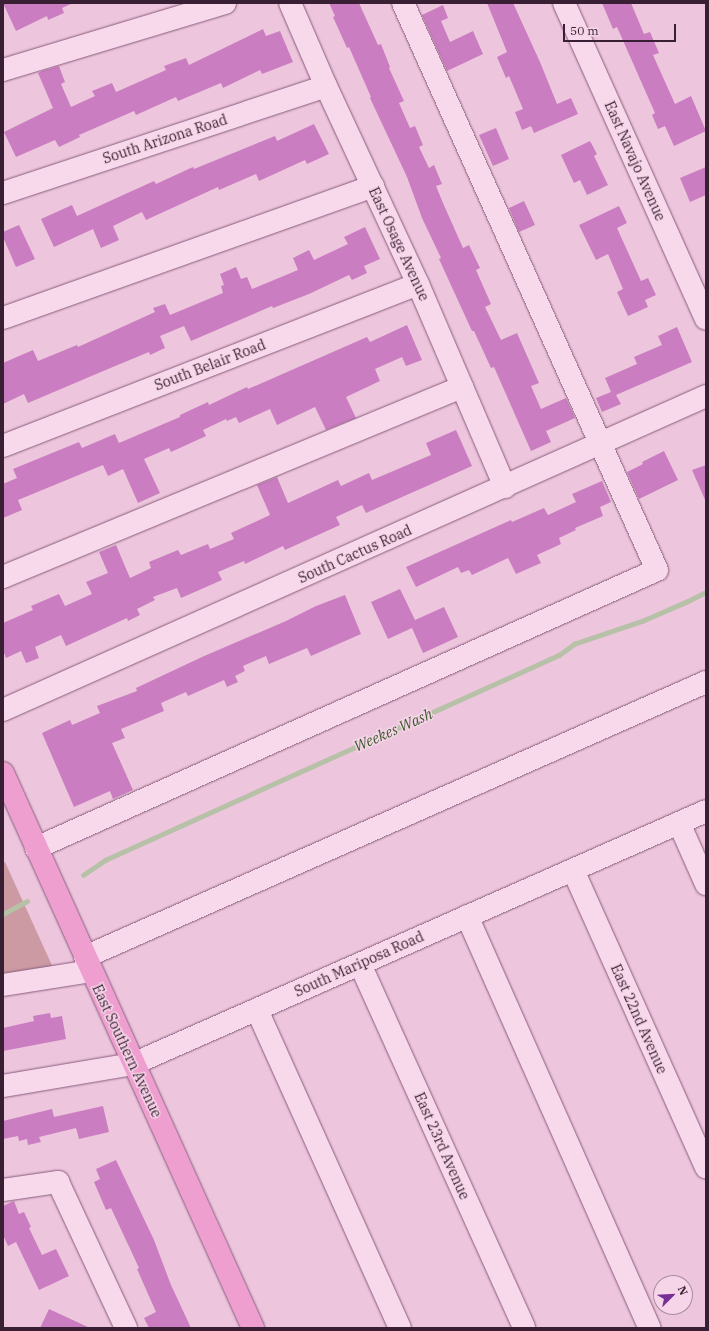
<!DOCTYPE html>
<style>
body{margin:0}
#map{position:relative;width:709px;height:1331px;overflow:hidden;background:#edc6dd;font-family:"IBM Plex Serif",serif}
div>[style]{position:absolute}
.green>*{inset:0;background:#cb9aa2}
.stream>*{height:4.5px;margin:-2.25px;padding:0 2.25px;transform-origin:2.25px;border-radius:2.25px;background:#b6c1a7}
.building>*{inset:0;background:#ca7dc0}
.roads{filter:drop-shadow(0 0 1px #885c7d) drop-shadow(0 0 1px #885c7d)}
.minor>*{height:22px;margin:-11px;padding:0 11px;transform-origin:11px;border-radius:11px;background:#f8d9eb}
.major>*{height:22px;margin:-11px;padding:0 11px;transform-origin:11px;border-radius:11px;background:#ef9fcf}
span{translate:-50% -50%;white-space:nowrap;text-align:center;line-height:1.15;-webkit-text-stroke:3px #f5d5e7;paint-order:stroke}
.street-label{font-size:14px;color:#391f34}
.water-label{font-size:15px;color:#3d582f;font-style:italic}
.frame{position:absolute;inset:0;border:4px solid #391f34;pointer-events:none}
.north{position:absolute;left:653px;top:1275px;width:40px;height:40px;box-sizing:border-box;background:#f5d5e7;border:1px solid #aa8c9f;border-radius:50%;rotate:66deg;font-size:11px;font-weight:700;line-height:16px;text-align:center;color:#391f34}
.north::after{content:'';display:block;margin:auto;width:14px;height:18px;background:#772e96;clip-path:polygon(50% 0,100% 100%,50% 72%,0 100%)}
.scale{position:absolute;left:563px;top:24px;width:113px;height:18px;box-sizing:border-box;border:2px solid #391f34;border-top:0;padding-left:5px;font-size:12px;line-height:14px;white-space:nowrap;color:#391f34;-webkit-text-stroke:3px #f5d5e7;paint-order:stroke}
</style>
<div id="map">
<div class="green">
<i style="clip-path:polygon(5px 862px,55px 972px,3px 980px,3px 863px)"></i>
</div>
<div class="stream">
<i style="left:83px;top:875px;width:27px;rotate:-34deg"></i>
<i style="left:105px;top:860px;width:498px;rotate:-24.3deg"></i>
<i style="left:559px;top:655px;width:19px;rotate:-36deg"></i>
<i style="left:574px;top:644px;width:72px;rotate:-18.7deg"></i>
<i style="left:642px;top:621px;width:50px;rotate:-23.5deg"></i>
<i style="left:688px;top:601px;width:20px;rotate:-27deg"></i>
<i style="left:3px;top:914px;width:27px;rotate:-28deg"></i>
</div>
<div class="building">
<i style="clip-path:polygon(3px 3px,73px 3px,62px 8px,64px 13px,48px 20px,47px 16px,16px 31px)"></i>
<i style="clip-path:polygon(329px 3px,359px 3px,378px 45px,381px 44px,390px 67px,389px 68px,404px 101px,399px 103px,410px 128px,415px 126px,423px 145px,419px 147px,429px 168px,434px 165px,442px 184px,436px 186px,443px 203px,463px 248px,469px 245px,480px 268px,476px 270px,491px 304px,485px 307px,501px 340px,517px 333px,539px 383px,531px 386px,541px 409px,566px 398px,575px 418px,546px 431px,551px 442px,531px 451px,494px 367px,491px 368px,474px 331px,472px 331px,439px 259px,441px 258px,422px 218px,407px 177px,370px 98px,371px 97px,349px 47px,347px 48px,333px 17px,335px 16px)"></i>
<i style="clip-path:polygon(487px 3px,513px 3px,540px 62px,557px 104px,571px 98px,578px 114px,534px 133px,531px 126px,522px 130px,515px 112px,523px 109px,509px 76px,506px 78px,497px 57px,507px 52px)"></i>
<i style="clip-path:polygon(602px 3px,631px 3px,644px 34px,650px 32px,659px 53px,653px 55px,675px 104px,691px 96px,706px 131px,674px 146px,665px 126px,658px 129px,652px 115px,655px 113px,617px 27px,613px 29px)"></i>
<i style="clip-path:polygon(443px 5px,448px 18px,441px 21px,450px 42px,473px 31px,483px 54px,447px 71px,422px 15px)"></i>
<i style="clip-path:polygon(263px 29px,266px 36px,280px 31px,293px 62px,262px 74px,260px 70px,223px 88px,221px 83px,178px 101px,176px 97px,136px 115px,134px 111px,79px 135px,80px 137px,59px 147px,55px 140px,16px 157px,4px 132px,53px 108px,38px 73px,42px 71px,59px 66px,65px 82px,61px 84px,71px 107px,95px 96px,92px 91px,112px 83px,116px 92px,166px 70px,164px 66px,186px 58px,189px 65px)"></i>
<i style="clip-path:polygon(314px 124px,329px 154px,307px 164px,305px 160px,259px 181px,256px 174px,219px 190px,218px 187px,146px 220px,142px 212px,113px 226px,119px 240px,101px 248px,93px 229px,54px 247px,41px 219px,72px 205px,77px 216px,154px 181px,156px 184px,193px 167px,194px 169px,275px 136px,277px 141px)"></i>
<i style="clip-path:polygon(496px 128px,509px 159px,493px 166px,479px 135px)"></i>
<i style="clip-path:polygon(590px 141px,597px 154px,594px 156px,608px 185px,587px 195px,580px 180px,574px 183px,561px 155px)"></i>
<i style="clip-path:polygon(706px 167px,706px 195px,690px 202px,680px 178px)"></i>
<i style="clip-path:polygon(524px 201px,535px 225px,519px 232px,509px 208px)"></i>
<i style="clip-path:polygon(619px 206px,627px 223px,617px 228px,641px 281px,648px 278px,656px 295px,645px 300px,648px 307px,628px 316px,617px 292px,623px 289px,608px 254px,596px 260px,579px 225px)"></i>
<i style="clip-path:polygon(19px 225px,35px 259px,16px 267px,3px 237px,3px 232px)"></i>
<i style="clip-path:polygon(365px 227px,380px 259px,364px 266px,367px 273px,352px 280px,349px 275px,309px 294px,273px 308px,272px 306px,191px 341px,184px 326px,160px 336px,165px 348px,150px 355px,149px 352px,108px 369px,28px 403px,24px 394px,3px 404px,3px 363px,33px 350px,38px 361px,77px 345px,78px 347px,155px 312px,153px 308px,165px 304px,170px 315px,223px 293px,221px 286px,224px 285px,220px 274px,236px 267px,241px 279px,247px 277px,252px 289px,298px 270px,293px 258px,309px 250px,314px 260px,348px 244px,344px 237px)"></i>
<i style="clip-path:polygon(407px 325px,422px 360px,406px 366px,402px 357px,375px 369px,380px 381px,346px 397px,356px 418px,326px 430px,315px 407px,277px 425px,270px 409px,239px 423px,236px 417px,227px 421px,226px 419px,203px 430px,206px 436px,171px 452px,169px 448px,144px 459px,160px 493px,138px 503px,123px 469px,108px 476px,103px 465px,18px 500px,22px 510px,3px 518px,3px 484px,17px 478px,13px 469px,79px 442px,82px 448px,115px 434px,119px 443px,180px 417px,180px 415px,208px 402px,209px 405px,247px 387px,248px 389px,367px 337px,370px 342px)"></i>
<i style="clip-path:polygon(677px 327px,692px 362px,616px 395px,621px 404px,602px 412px,596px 398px,611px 392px,605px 378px,637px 364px,634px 357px,662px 345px,658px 336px)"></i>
<i style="clip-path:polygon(456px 430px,472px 466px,366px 513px,362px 505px,336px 517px,340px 525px,285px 550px,283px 546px,245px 564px,244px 561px,218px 572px,222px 580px,181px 598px,177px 588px,153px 597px,155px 600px,137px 609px,140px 615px,128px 621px,127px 618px,66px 646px,61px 635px,35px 647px,39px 658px,26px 663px,21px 651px,6px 658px,3px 650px,3px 623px,33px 610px,31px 606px,59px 594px,65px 606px,92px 594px,86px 582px,108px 573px,99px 552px,116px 545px,130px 578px,151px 568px,149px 562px,178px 550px,181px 555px,208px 544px,210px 549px,234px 539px,231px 533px,270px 515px,257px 485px,277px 477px,288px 503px,338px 480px,341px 486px,369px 473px,372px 480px,431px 455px,426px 443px)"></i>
<i style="clip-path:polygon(664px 451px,678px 480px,639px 499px,627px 472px,643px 464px,642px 462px)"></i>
<i style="clip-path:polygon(706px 465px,706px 502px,692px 470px)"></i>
<i style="clip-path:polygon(602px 481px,611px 502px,600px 507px,603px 516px,575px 528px,576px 530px,559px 538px,561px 544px,537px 555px,541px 563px,516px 574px,508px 558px,472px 575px,469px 570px,461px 573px,458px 567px,416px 587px,406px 567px,511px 520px,512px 522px,544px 508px,548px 515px,576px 502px,572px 494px)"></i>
<i style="clip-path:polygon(400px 589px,415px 620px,444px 607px,458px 637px,423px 653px,412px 628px,388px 639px,371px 602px)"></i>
<i style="clip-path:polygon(345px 595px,361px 634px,311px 656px,307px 648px,269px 664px,266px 656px,243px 666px,245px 671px,235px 676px,238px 682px,227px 687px,224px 680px,188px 696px,186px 692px,161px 703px,164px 711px,121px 729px,125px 738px,112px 743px,133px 790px,113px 799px,110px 791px,74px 807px,42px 733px,70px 720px,72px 725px,100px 713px,97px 706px,137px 691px,136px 688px,202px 657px,286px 621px,316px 606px)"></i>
<i style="clip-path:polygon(50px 1013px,51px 1018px,62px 1016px,66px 1039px,3px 1051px,3px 1028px,34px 1021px,33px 1016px)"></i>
<i style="clip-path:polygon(103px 1106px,109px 1132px,79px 1139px,76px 1128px,39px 1137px,41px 1142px,28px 1145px,27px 1139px,19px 1141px,18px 1136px,3px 1139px,3px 1121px,52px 1109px,54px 1117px)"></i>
<i style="clip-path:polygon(116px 1160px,154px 1240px,171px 1285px,191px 1328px,149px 1328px,144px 1318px,156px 1312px,137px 1269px,139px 1268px,111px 1208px,106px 1210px,94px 1182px,100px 1179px,96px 1169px)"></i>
<i style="clip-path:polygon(14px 1201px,19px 1214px,24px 1212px,31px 1227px,29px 1228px,42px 1255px,56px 1249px,69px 1276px,39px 1290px,16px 1242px,8px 1246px,3px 1235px,3px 1206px)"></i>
<i style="clip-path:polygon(49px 1309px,90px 1328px,40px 1328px)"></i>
</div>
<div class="roads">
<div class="minor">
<i style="left:290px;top:3px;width:90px;rotate:66.6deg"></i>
<i style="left:326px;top:86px;width:218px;rotate:65.1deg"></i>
<i style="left:418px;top:284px;width:221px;rotate:66.8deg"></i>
<i style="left:564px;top:3px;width:346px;rotate:65.8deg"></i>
<i style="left:3px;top:70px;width:232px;rotate:-16.8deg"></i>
<i style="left:3px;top:193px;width:340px;rotate:-18.3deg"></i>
<i style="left:3px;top:318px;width:393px;rotate:-19.6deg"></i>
<i style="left:3px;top:446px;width:445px;rotate:-21.3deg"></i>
<i style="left:3px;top:577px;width:497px;rotate:-22.5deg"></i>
<i style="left:3px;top:710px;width:770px;rotate:-24.07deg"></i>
<i style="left:679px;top:823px;width:67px;rotate:66.1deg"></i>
<i style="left:36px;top:848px;width:680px;rotate:-24.12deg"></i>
<i style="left:657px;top:570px;width:621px;rotate:-114.13deg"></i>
<i style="left:573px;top:870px;width:326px;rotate:65.9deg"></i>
<i style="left:467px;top:916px;width:451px;rotate:66.1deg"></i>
<i style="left:85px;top:957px;width:679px;rotate:-23.89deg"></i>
<i style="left:360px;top:964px;width:399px;rotate:65.7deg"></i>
<i style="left:3px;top:985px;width:89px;rotate:-9deg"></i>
<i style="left:257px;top:1010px;width:349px;rotate:65.8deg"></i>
<i style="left:3px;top:1086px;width:132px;rotate:-9.6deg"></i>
<i style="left:133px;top:1064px;width:626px;rotate:-23.82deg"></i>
<i style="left:3px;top:1190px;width:56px;rotate:-8.3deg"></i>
<i style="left:58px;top:1182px;width:161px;rotate:65deg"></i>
</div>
<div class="major">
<i style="left:3px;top:773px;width:609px;rotate:65.75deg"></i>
</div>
</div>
<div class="street-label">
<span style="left:165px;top:139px;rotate:-18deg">South Arizona Road</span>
<span style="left:635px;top:161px;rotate:66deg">East Navajo Avenue</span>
<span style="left:399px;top:244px;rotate:65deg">East Osage Avenue</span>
<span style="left:210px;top:365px;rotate:-21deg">South Belair Road</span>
<span style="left:355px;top:554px;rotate:-24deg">South Cactus Road</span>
<span style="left:359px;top:964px;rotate:-24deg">South Mariposa Road</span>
<span style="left:639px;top:1019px;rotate:66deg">East 22nd Avenue</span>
<span style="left:127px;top:1051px;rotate:65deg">East Southern Avenue</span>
<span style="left:442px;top:1146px;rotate:66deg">East 23rd Avenue</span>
</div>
<div class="water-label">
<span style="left:393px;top:730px;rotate:-24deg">Weekes Wash</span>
</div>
<div class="frame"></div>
<div class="north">N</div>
<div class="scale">50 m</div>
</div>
